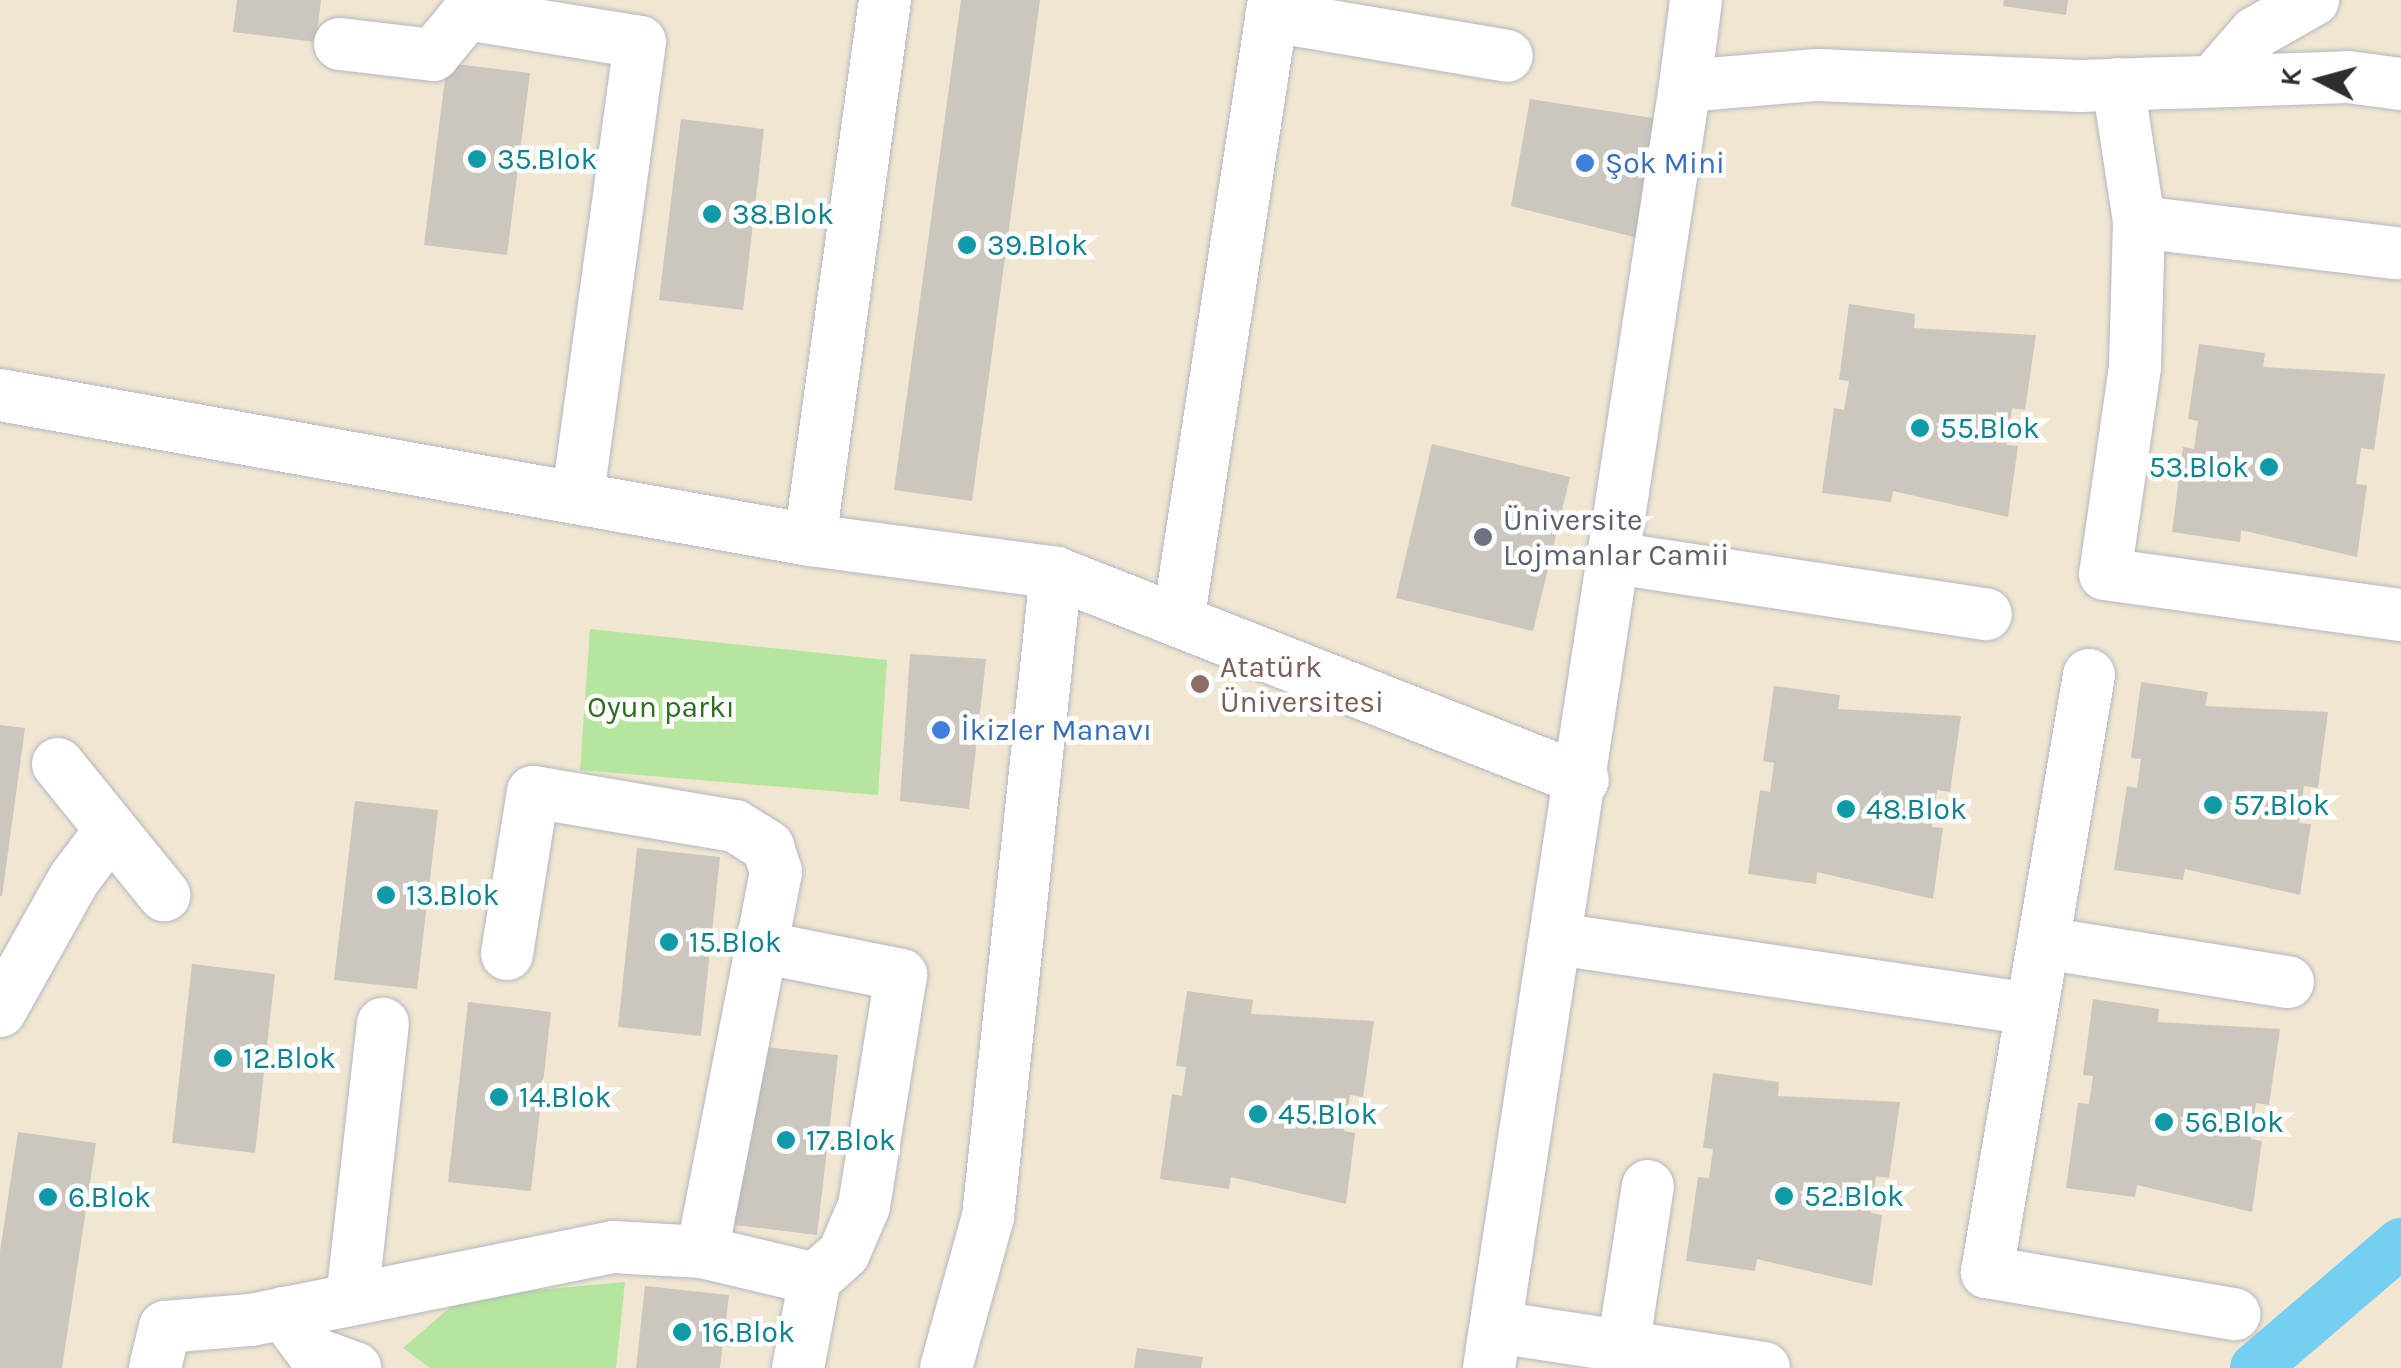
<!DOCTYPE html>
<meta charset="utf-8">
<style>
body{margin:0}
#map{position:relative;width:2401px;height:1368px;overflow:hidden;background:#efe9e1;font-family:Karla,sans-serif}
div>[style]{position:absolute}
.education>*{inset:0;background:#f0e6d1}
.green>*{inset:0;background:#b6e59e}
.canal>*{height:50px;margin:-25px;padding:0 25px;transform-origin:25px;border-radius:25px;background:#75cff0}
.building>*{inset:0;background:#cbc7bf}
.roads{filter:drop-shadow(0 0 2px #b4b7c1) drop-shadow(0 0 2px #b4b7c1)}
.minor>*{height:52px;margin:-26px;padding:0 26px;transform-origin:26px;border-radius:26px;background:#fff}
.dots>*{width:28px;height:28px;translate:-50% -50%;box-sizing:border-box;border:5px solid #fff;border-radius:50%}
span{translate:-50% -50%;white-space:nowrap;text-align:center;line-height:1.15;-webkit-text-stroke:9px #fff;paint-order:stroke}
.culture-label{font-size:30px;color:#0d838f}
.left{translate:0 -50%;text-align:left}
.right{translate:-100% -50%;text-align:right}
.shop-label{font-size:30px;color:#366cbe}
.worship-label{font-size:30px;color:#5b616d}
.education-label{font-size:30px;color:#785e54}
.park-label{font-size:30px;color:#2c6e1b}
.north{position:absolute;left:2271px;top:30px;width:100px;height:100px;-webkit-text-stroke:8px #fff;paint-order:stroke;rotate:276deg;font-size:28px;font-weight:700;line-height:40px;text-align:center;color:#2e2e2e}
.north::after{content:'';display:block;margin:auto;width:35px;height:45px;background:#2e2e2e;clip-path:polygon(50% 0,100% 100%,50% 72%,0 100%)}
</style>
<div id="map">
<div class="education">
<i style="clip-path:polygon(0 0,2401px 0,2401px 1368px,0 1368px)"></i>
</div>
<div class="green">
<i style="clip-path:polygon(590px 629px,887px 660px,878px 795px,580px 770px)"></i>
<i style="clip-path:polygon(625px 1282px,616px 1368px,430px 1368px,403px 1348px,462px 1297px)"></i>
</div>
<div class="canal">
<i style="left:2255px;top:1368px;width:192px;rotate:-40.6deg"></i>
</div>
<div class="building">
<i style="clip-path:polygon(237px 0,321px 0,316px 42px,233px 32px)"></i>
<i style="clip-path:polygon(961px 0,1040px 0,972px 501px,894px 490px)"></i>
<i style="clip-path:polygon(2004px 0,2068px 0,2066px 15px,2003px 6px)"></i>
<i style="clip-path:polygon(447px 63px,530px 73px,507px 255px,424px 245px)"></i>
<i style="clip-path:polygon(1530px 99px,1659px 119px,1638px 238px,1511px 206px)"></i>
<i style="clip-path:polygon(681px 119px,764px 129px,743px 310px,659px 300px)"></i>
<i style="clip-path:polygon(1849px 304px,1915px 314px,1914px 328px,2036px 335px,2025px 410px,2012px 408px,2007px 445px,2018px 446px,2008px 517px,1893px 491px,1891px 502px,1822px 493px,1834px 408px,1844px 410px,1849px 381px,1839px 380px)"></i>
<i style="clip-path:polygon(2199px 344px,2265px 353px,2263px 367px,2385px 374px,2374px 450px,2361px 448px,2356px 484px,2367px 485px,2357px 557px,2241px 530px,2240px 542px,2172px 532px,2183px 447px,2194px 449px,2198px 421px,2188px 419px)"></i>
<i style="clip-path:polygon(1432px 444px,1570px 477px,1533px 631px,1396px 598px)"></i>
<i style="clip-path:polygon(910px 654px,986px 659px,969px 809px,900px 801px)"></i>
<i style="clip-path:polygon(2141px 682px,2208px 692px,2205px 706px,2328px 712px,2318px 788px,2304px 786px,2299px 823px,2311px 824px,2300px 895px,2185px 869px,2183px 880px,2114px 870px,2127px 786px,2137px 788px,2141px 759px,2131px 758px)"></i>
<i style="clip-path:polygon(1774px 686px,1840px 695px,1838px 709px,1961px 716px,1950px 792px,1937px 790px,1932px 827px,1943px 828px,1933px 899px,1817px 872px,1816px 884px,1748px 874px,1760px 790px,1770px 792px,1774px 763px,1763px 761px)"></i>
<i style="clip-path:polygon(0 725px,25px 728px,2px 896px,0 896px)"></i>
<i style="clip-path:polygon(355px 801px,438px 810px,417px 989px,334px 980px)"></i>
<i style="clip-path:polygon(637px 848px,720px 857px,701px 1036px,618px 1027px)"></i>
<i style="clip-path:polygon(192px 964px,275px 974px,255px 1153px,172px 1143px)"></i>
<i style="clip-path:polygon(1187px 991px,1253px 1000px,1251px 1014px,1374px 1021px,1363px 1097px,1350px 1095px,1344px 1131px,1355px 1133px,1346px 1204px,1231px 1177px,1229px 1189px,1160px 1179px,1172px 1094px,1182px 1096px,1186px 1067px,1176px 1066px)"></i>
<i style="clip-path:polygon(2093px 999px,2159px 1009px,2158px 1022px,2280px 1029px,2269px 1105px,2256px 1103px,2251px 1139px,2262px 1141px,2252px 1212px,2137px 1185px,2135px 1197px,2066px 1188px,2078px 1103px,2089px 1104px,2093px 1076px,2083px 1075px)"></i>
<i style="clip-path:polygon(468px 1002px,551px 1012px,531px 1191px,448px 1182px)"></i>
<i style="clip-path:polygon(755px 1046px,838px 1055px,817px 1235px,734px 1225px)"></i>
<i style="clip-path:polygon(1713px 1073px,1779px 1082px,1778px 1096px,1900px 1102px,1889px 1178px,1876px 1176px,1871px 1213px,1882px 1215px,1872px 1286px,1757px 1259px,1755px 1271px,1686px 1261px,1698px 1177px,1709px 1178px,1713px 1149px,1703px 1148px)"></i>
<i style="clip-path:polygon(18px 1132px,96px 1143px,62px 1368px,0 1368px,0 1251px)"></i>
<i style="clip-path:polygon(645px 1286px,729px 1295px,720px 1368px,636px 1368px)"></i>
<i style="clip-path:polygon(1137px 1348px,1203px 1357px,1201px 1368px,1134px 1368px)"></i>
</div>
<div class="roads">
<div class="minor">
<i style="left:1271px;top:16px;width:239px;rotate:9.6deg"></i>
<i style="left:340px;top:44px;width:94px;rotate:6.7deg"></i>
<i style="left:433px;top:55px;width:53px;rotate:-50.3deg"></i>
<i style="left:467px;top:14px;width:175px;rotate:9.2deg"></i>
<i style="left:640px;top:42px;width:456px;rotate:97.8deg"></i>
<i style="left:2215px;top:79px;width:61px;rotate:-49deg"></i>
<i style="left:2255px;top:33px;width:67px;rotate:-29.6deg"></i>
<i style="left:2118px;top:84px;width:140px;rotate:81.3deg"></i>
<i style="left:2139px;top:222px;width:145px;rotate:91.6deg"></i>
<i style="left:2135px;top:367px;width:209px;rotate:98.2deg"></i>
<i style="left:2105px;top:574px;width:299px;rotate:7.9deg"></i>
<i style="left:1685px;top:86px;width:87px;rotate:-82.7deg"></i>
<i style="left:2139px;top:222px;width:260px;rotate:6.9deg"></i>
<i style="left:0;top:395px;width:823px;rotate:10.15deg"></i>
<i style="left:810px;top:540px;width:248px;rotate:7.6deg"></i>
<i style="left:1056px;top:573px;width:566px;rotate:21.44deg"></i>
<i style="left:810px;top:540px;width:545px;rotate:-82.09deg"></i>
<i style="left:1614px;top:558px;width:376px;rotate:8.6deg"></i>
<i style="left:1179px;top:616px;width:623px;rotate:-81.23deg"></i>
<i style="left:2089px;top:675px;width:606px;rotate:99.7deg"></i>
<i style="left:1987px;top:1272px;width:251px;rotate:9.7deg"></i>
<i style="left:58px;top:764px;width:169px;rotate:51deg"></i>
<i style="left:1557px;top:939px;width:480px;rotate:8.4deg"></i>
<i style="left:2044px;top:943px;width:247px;rotate:9.1deg"></i>
<i style="left:761px;top:947px;width:143px;rotate:11.3deg"></i>
<i style="left:901px;top:975px;width:234px;rotate:99.1deg"></i>
<i style="left:864px;top:1206px;width:51px;rotate:113.1deg"></i>
<i style="left:844px;top:1253px;width:39px;rotate:138deg"></i>
<i style="left:815px;top:1279px;width:91px;rotate:100.8deg"></i>
<i style="left:507px;top:954px;width:164px;rotate:-80.9deg"></i>
<i style="left:533px;top:792px;width:205px;rotate:9.6deg"></i>
<i style="left:735px;top:826px;width:39px;rotate:32deg"></i>
<i style="left:768px;top:847px;width:26px;rotate:72deg"></i>
<i style="left:776px;top:872px;width:387px;rotate:101deg"></i>
<i style="left:0;top:1011px;width:151px;rotate:-60.7deg"></i>
<i style="left:74px;top:879px;width:61px;rotate:-52.9deg"></i>
<i style="left:352px;top:1299px;width:277px;rotate:-83.6deg"></i>
<i style="left:283px;top:1313px;width:50px;rotate:53.1deg"></i>
<i style="left:313px;top:1353px;width:45px;rotate:19.7deg"></i>
<i style="left:1496px;top:1327px;width:271px;rotate:8.7deg"></i>
<i style="left:155px;top:1368px;width:42px;rotate:-76.3deg"></i>
<i style="left:165px;top:1327px;width:86px;rotate:-4.7deg"></i>
<i style="left:251px;top:1320px;width:370px;rotate:-11.4deg"></i>
<i style="left:614px;top:1247px;width:88px;rotate:3.3deg"></i>
<i style="left:702px;top:1252px;width:116px;rotate:13.4deg"></i>
<i style="left:946px;top:1368px;width:157px;rotate:-74.5deg"></i>
<i style="left:988px;top:1217px;width:648px;rotate:-83.97deg"></i>
<i style="left:1489px;top:1368px;width:1297px;rotate:-81.31deg"></i>
<i style="left:1685px;top:86px;width:132px;rotate:-4.8deg"></i>
<i style="left:1817px;top:75px;width:263px;rotate:2.4deg"></i>
<i style="left:2080px;top:86px;width:268px;rotate:-1.9deg"></i>
<i style="left:2348px;top:77px;width:53px;rotate:7.5deg"></i>
<i style="left:1620px;top:1368px;width:184px;rotate:-81.3deg"></i>
</div>
</div>
<div class="dots">
<i style="left:477px;top:159px;background:#0f9aa8"></i>
<i style="left:1585px;top:163px;background:#3f7fe0"></i>
<i style="left:712px;top:214px;background:#0f9aa8"></i>
<i style="left:967px;top:245px;background:#0f9aa8"></i>
<i style="left:1920px;top:428px;background:#0f9aa8"></i>
<i style="left:2269px;top:467px;background:#0f9aa8"></i>
<i style="left:1483px;top:537px;background:#6b7280"></i>
<i style="left:1200px;top:684px;background:#8d6e63"></i>
<i style="left:941px;top:730px;background:#3f7fe0"></i>
<i style="left:2213px;top:805px;background:#0f9aa8"></i>
<i style="left:1846px;top:809px;background:#0f9aa8"></i>
<i style="left:386px;top:895px;background:#0f9aa8"></i>
<i style="left:669px;top:942px;background:#0f9aa8"></i>
<i style="left:223px;top:1058px;background:#0f9aa8"></i>
<i style="left:499px;top:1097px;background:#0f9aa8"></i>
<i style="left:1258px;top:1114px;background:#0f9aa8"></i>
<i style="left:2164px;top:1122px;background:#0f9aa8"></i>
<i style="left:786px;top:1140px;background:#0f9aa8"></i>
<i style="left:1784px;top:1196px;background:#0f9aa8"></i>
<i style="left:48px;top:1197px;background:#0f9aa8"></i>
<i style="left:682px;top:1332px;background:#0f9aa8"></i>
</div>
<div class="culture-label">
<span class="left" style="left:497px;top:159px">35.Blok</span>
<span class="left" style="left:732px;top:214px">38.Blok</span>
<span class="left" style="left:987px;top:245px">39.Blok</span>
<span class="left" style="left:1940px;top:428px">55.Blok</span>
<span class="right" style="left:2249px;top:467px">53.Blok</span>
<span class="left" style="left:2233px;top:805px">57.Blok</span>
<span class="left" style="left:1866px;top:809px">48.Blok</span>
<span class="left" style="left:406px;top:895px">13.Blok</span>
<span class="left" style="left:689px;top:942px">15.Blok</span>
<span class="left" style="left:243px;top:1058px">12.Blok</span>
<span class="left" style="left:519px;top:1097px">14.Blok</span>
<span class="left" style="left:1278px;top:1114px">45.Blok</span>
<span class="left" style="left:2184px;top:1122px">56.Blok</span>
<span class="left" style="left:806px;top:1140px">17.Blok</span>
<span class="left" style="left:1804px;top:1196px">52.Blok</span>
<span class="left" style="left:68px;top:1197px">6.Blok</span>
<span class="left" style="left:702px;top:1332px">16.Blok</span>
</div>
<div class="shop-label">
<span class="left" style="left:1605px;top:163px">Şok Mini</span>
<span class="left" style="left:961px;top:730px">İkizler Manavı</span>
</div>
<div class="worship-label">
<span class="left" style="left:1503px;top:537px">Üniversite<br>Lojmanlar Camii</span>
</div>
<div class="education-label">
<span class="left" style="left:1220px;top:684px">Atatürk<br>Üniversitesi</span>
</div>
<div class="park-label">
<span style="left:661px;top:707px">Oyun parkı</span>
</div>
<div class="north">K</div>
</div>
